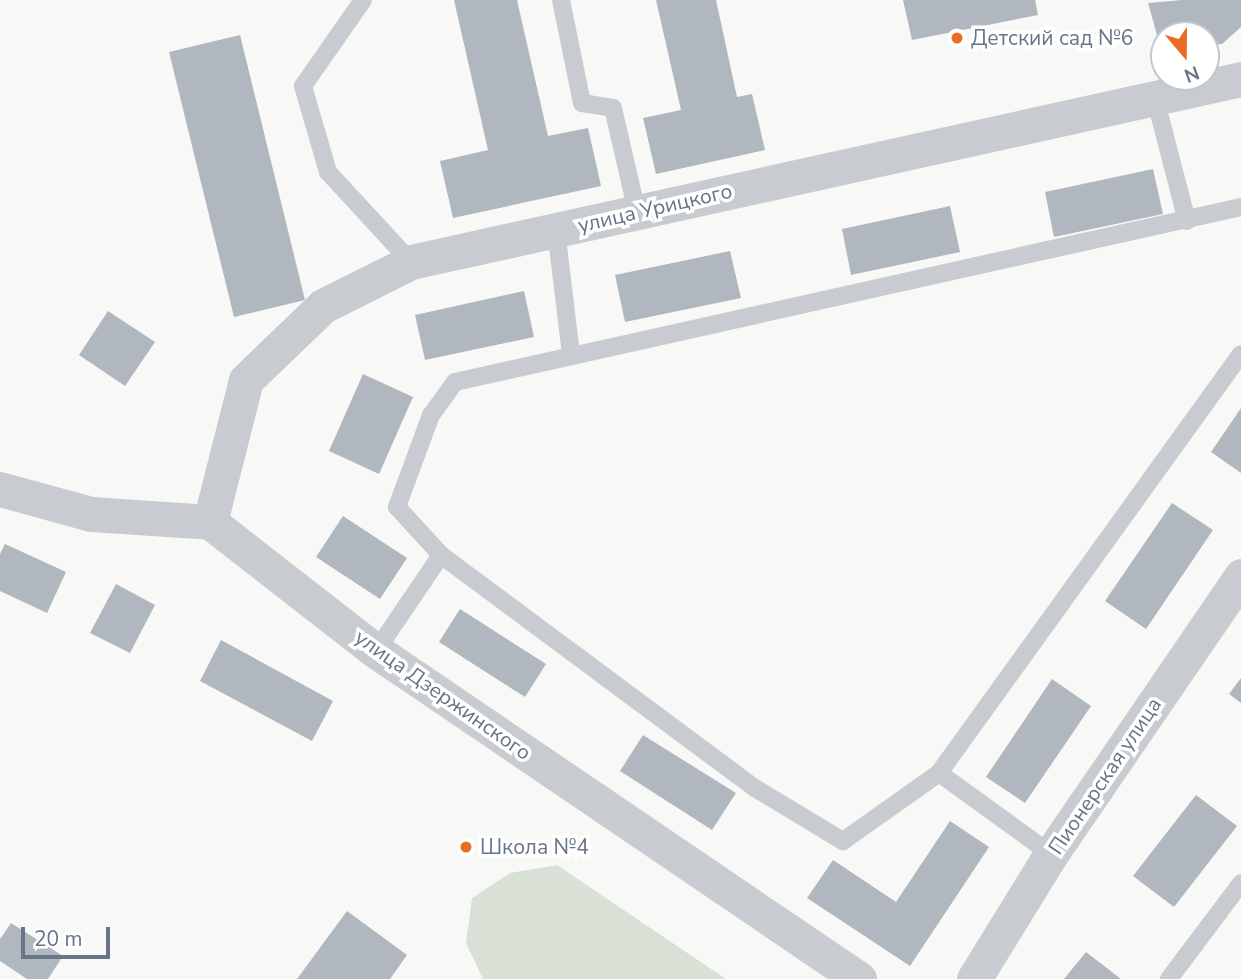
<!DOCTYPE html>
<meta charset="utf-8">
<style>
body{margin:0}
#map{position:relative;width:1241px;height:979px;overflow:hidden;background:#f8f9f6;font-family:"Nunito Sans",sans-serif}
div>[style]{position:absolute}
.green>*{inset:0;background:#d9e1d7}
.building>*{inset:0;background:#b0b7be}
.service>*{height:18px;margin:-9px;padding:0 9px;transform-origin:9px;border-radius:9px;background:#c8cbcf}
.minor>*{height:35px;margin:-17.5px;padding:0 17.5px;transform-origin:17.5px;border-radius:17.5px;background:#c8cbcf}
.dots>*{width:19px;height:19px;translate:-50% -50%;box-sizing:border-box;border:4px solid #fff;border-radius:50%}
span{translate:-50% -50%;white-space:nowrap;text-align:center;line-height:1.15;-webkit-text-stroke:7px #fff;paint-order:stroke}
.poi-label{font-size:21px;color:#667588}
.left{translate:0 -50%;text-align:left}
.street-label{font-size:21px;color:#667588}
.north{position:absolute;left:1150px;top:21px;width:70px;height:70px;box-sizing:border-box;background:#fff;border:2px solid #c2c8cf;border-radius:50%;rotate:160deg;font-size:19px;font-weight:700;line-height:28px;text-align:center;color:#667588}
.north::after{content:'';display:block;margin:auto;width:24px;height:32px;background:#ea6c24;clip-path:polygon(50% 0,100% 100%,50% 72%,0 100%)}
.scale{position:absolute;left:21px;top:927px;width:89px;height:32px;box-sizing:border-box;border:4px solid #667588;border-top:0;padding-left:9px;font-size:21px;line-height:24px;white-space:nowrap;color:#667588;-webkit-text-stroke:5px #fff;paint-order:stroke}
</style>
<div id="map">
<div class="green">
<i style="clip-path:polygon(557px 865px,726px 979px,483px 979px,466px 943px,472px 898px,510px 873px)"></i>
</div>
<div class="building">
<i style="clip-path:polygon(454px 0,517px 0,548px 136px,588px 128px,601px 186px,453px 218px,440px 161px,488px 150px)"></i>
<i style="clip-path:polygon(656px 0,716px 0,737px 97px,752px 94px,765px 150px,656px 174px,643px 118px,681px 110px)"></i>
<i style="clip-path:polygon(903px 0,1035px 0,1038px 15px,912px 40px)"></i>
<i style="clip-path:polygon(1182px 0,1241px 0,1241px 27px,1222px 44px,1206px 46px,1206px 35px,1164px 35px,1161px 49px,1148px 3px)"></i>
<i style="clip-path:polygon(240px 35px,305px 300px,234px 317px,169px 52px)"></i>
<i style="clip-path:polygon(1153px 169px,1163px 214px,1054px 237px,1045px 192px)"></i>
<i style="clip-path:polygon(950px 206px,960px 252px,851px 275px,842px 229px)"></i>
<i style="clip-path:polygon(730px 251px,741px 298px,625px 322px,615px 275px)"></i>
<i style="clip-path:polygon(524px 291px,534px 337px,425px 360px,415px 315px)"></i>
<i style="clip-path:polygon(108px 311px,155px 342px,125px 386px,79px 355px)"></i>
<i style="clip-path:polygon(363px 374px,413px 397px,379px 474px,329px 451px)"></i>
<i style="clip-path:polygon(1241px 408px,1241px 473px,1211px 452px)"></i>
<i style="clip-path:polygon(1172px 503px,1213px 530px,1146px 629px,1105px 601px)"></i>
<i style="clip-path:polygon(343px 516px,407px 558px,380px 599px,316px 557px)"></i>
<i style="clip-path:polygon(5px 544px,66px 572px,47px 613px,0 591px,0 554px)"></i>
<i style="clip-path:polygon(116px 584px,155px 605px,130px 653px,90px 633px)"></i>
<i style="clip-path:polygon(460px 609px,546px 664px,525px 697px,439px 642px)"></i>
<i style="clip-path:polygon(221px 640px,333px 701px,312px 741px,200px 681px)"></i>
<i style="clip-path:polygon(1241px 678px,1241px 703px,1229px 694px)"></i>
<i style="clip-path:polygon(1052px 679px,1091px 706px,1025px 803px,986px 777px)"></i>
<i style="clip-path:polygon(643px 735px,736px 793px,712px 830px,620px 771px)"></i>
<i style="clip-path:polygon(1196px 795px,1237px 826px,1174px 907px,1133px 876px)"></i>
<i style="clip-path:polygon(950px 821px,989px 847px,910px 966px,807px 898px,833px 860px,896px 902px)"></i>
<i style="clip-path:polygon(347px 911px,407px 955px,390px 979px,297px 979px)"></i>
<i style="clip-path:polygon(11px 923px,63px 956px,48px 979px,27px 979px,0 961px,0 939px)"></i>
<i style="clip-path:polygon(1086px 952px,1121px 979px,1064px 979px)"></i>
</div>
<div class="service">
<i style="left:363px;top:0;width:105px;rotate:124.9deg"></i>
<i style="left:303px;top:86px;width:90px;rotate:73.8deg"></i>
<i style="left:328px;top:172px;width:122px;rotate:47.3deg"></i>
<i style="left:561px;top:0;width:105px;rotate:78.5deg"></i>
<i style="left:582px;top:103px;width:31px;rotate:9deg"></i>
<i style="left:613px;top:108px;width:107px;rotate:77deg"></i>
<i style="left:1155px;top:98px;width:127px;rotate:75.4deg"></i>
<i style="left:1241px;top:207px;width:805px;rotate:167.45deg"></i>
<i style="left:455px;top:382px;width:41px;rotate:126deg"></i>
<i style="left:431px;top:415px;width:98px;rotate:110.3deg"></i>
<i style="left:397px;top:507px;width:65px;rotate:47.5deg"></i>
<i style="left:441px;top:555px;width:391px;rotate:36.6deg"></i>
<i style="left:755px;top:788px;width:103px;rotate:31.1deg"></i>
<i style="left:843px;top:841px;width:118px;rotate:-35.3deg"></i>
<i style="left:939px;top:773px;width:516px;rotate:-54.22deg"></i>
<i style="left:556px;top:230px;width:125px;rotate:83.1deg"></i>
<i style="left:376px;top:651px;width:116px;rotate:-55.9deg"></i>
<i style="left:939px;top:773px;width:138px;rotate:35.9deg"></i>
<i style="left:1169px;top:979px;width:120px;rotate:-53.1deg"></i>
</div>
<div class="minor">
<i style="left:0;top:489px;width:94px;rotate:15.4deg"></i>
<i style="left:91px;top:514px;width:119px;rotate:3.8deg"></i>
<i style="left:210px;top:522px;width:210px;rotate:37.9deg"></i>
<i style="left:376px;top:651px;width:584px;rotate:34.18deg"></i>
<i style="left:210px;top:522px;width:146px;rotate:-75.8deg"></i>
<i style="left:246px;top:380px;width:107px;rotate:-43.9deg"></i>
<i style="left:323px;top:306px;width:98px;rotate:-26.6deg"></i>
<i style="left:411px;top:262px;width:850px;rotate:-12.43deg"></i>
<i style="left:974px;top:979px;width:147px;rotate:-58.4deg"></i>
<i style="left:1051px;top:854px;width:337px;rotate:-55.6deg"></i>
</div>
<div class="dots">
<i style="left:957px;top:38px;background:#ea6c24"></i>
<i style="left:466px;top:847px;background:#ea6c24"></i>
</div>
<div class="poi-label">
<span class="left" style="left:971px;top:38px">Детский сад №6</span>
<span class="left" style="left:480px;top:847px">Школа №4</span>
</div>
<div class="street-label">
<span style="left:655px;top:208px;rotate:-13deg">улица Урицкого</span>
<span style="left:443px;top:695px;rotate:35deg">улица Дзержинского</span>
<span style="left:1105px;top:776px;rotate:-56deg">Пионерская улица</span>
</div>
<div class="north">N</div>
<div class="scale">20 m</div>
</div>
